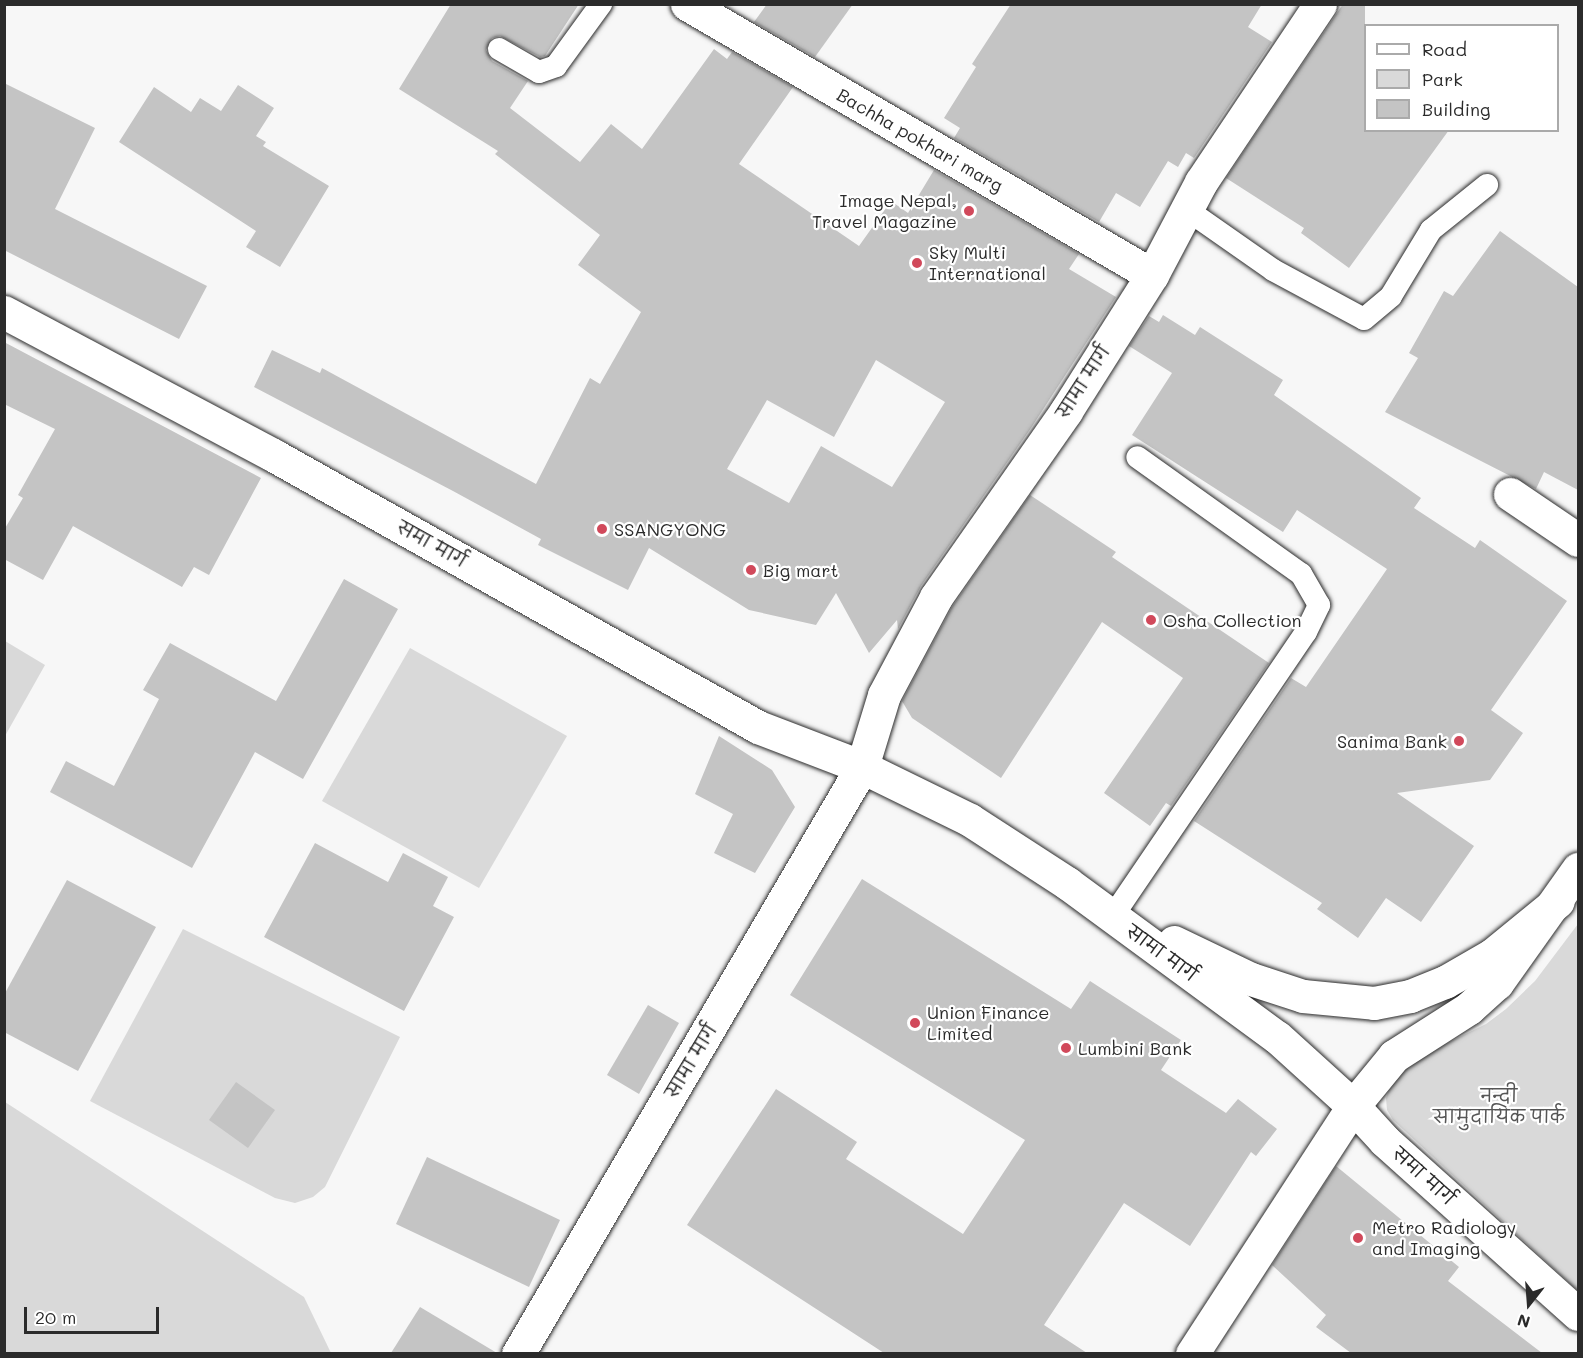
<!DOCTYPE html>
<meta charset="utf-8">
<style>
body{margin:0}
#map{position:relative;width:1583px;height:1358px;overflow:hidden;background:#f7f7f7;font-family:Mali,"Playpen Sans Deva",sans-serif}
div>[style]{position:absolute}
.green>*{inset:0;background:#d9d9d9}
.building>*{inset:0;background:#c4c4c4}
.roads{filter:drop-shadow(0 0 2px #2b2b2b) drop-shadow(0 0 2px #2b2b2b)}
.service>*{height:22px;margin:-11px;padding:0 11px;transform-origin:11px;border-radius:11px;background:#fff}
.minor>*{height:33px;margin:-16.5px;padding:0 16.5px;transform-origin:16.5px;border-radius:16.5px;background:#fff}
.secondary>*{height:33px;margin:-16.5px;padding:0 16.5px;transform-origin:16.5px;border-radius:16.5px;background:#fff}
.primary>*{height:33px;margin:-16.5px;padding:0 16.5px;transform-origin:16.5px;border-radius:16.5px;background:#fff}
.dots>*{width:16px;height:16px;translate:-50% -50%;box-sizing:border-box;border:3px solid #fff;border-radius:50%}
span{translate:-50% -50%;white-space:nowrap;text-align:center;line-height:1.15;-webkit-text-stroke:4.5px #fff;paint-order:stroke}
.street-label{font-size:18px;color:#2b2b2b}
.poi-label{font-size:18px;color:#2b2b2b}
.right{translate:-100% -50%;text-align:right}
.left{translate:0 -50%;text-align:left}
.park-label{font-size:18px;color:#565656}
.frame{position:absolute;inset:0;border:6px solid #2b2b2b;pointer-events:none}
.legend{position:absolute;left:1364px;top:24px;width:195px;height:108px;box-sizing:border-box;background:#fff;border:2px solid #aaa;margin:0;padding:8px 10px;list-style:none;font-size:18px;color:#2b2b2b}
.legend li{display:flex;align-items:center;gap:12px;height:30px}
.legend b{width:30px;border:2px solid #aaa}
.north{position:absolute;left:1499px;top:1274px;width:60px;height:60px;-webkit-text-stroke:4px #fff;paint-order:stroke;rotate:197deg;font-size:16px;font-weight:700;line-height:24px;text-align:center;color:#2b2b2b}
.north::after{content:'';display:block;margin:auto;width:21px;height:27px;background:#2b2b2b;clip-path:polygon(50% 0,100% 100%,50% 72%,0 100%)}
.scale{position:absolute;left:24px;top:1307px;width:135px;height:27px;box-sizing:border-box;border:3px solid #2b2b2b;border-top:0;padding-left:8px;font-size:18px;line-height:21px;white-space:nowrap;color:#2b2b2b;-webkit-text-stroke:4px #fff;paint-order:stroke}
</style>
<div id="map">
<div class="green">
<i style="clip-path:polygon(5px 641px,45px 665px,5px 736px)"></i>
<i style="clip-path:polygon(410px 648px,567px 736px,479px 888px,322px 801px)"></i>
<i style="clip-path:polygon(1578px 924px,1578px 1291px,1393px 1120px,1387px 1110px,1386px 1098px,1394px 1076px,1417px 1058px,1486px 1024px,1506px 1009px,1535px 981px)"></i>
<i style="clip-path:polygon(183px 929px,400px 1037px,325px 1187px,313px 1197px,295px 1203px,275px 1198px,90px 1101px)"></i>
<i style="clip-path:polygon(5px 1102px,304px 1297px,331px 1353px,5px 1353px)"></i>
</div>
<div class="building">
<i style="clip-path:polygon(evenodd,451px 4px,579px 4px,545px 56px,540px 57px,500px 36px,492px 38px,486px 50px,492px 61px,528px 81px,510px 108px,580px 162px,611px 124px,642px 149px,714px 49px,727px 59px,732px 52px,793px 87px,739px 164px,859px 246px,891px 201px,908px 213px,934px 170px,1079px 254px,1069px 269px,1116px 297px,1031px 428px,921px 586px,898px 629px,897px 620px,869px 653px,836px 593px,816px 625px,749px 610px,649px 548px,628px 590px,538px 545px,541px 539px,453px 491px,254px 387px,272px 350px,320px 373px,322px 368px,536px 484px,590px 378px,600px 384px,641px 312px,578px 265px,600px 235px,495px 154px,498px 151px,399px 89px,451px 4px,876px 360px,945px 402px,892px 487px,821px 446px,789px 503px,727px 469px,767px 400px,834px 437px,876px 360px)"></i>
<i style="clip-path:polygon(767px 4px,853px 4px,815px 57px,754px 22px)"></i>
<i style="clip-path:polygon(1011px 4px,1262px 4px,1248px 27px,1272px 42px,1194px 158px,1186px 153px,1178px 167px,1168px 161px,1140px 207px,1116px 193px,1099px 222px,954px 138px,960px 128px,944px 118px,976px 67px,972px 64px)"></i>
<i style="clip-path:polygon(1343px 4px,1365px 4px,1365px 130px,1449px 130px,1349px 268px,1301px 233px,1304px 228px,1226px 178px)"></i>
<i style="clip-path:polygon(4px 83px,95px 128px,55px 209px,207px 286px,179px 339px,4px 250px)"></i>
<i style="clip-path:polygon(238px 85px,274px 108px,256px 136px,266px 142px,263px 146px,329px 186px,280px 267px,246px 247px,256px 231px,119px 142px,154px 87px,191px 112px,200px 98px,221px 111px)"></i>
<i style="clip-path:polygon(1500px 231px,1578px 287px,1578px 490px,1544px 472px,1536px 489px,1385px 412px,1418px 358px,1409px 353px,1444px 291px,1453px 296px)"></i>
<i style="clip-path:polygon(1163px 315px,1195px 335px,1200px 327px,1283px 380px,1274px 395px,1421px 498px,1414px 508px,1475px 548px,1480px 540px,1567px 601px,1491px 710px,1523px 733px,1490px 780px,1397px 793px,1474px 846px,1421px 922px,1386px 898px,1358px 938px,1317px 909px,1322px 903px,1194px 821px,1291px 678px,1306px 687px,1387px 569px,1297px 510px,1283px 532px,1132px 435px,1172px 373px,1129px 346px,1149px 316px,1159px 322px)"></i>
<i style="clip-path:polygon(4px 342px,261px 478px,209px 575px,194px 567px,182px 587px,73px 526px,43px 580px,4px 559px,4px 530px,23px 498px,18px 495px,55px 429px,4px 404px)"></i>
<i style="clip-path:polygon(1030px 495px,1116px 552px,1112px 557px,1269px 663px,1171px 806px,1166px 803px,1150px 826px,1104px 793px,1183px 678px,1102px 622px,1001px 778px,912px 718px,902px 701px,952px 607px)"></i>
<i style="clip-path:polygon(344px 579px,398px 609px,303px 779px,255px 752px,192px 868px,50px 792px,66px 761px,114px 786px,159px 699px,143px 690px,170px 643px,276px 701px)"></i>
<i style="clip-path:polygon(719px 736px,772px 770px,795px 807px,755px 873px,714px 853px,733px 814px,695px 794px)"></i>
<i style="clip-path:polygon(315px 843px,388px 882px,403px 853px,448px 877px,433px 906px,454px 917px,404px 1011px,264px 937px)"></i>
<i style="clip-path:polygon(862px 879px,1071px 1009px,1090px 981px,1181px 1040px,1161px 1070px,1226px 1113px,1238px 1099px,1277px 1129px,1256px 1156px,1251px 1152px,1190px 1246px,1124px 1203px,1044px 1325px,1087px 1353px,884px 1353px,687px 1225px,776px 1089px,857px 1142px,846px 1159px,963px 1234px,1025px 1140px,790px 995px)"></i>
<i style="clip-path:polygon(67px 880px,156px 927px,78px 1071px,4px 1032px,4px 995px)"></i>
<i style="clip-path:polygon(648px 1005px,679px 1023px,639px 1094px,607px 1075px)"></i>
<i style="clip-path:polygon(236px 1082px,275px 1110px,248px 1148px,209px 1120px)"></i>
<i style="clip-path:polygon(427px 1157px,560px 1220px,529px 1287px,396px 1224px)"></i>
<i style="clip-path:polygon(1336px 1166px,1459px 1267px,1448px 1281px,1542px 1353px,1351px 1353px,1316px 1327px,1326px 1315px,1272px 1265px)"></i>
<i style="clip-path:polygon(420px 1307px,497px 1353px,391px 1353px)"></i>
</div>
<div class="roads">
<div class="service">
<i style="left:499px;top:49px;width:46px;rotate:29.9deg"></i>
<i style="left:539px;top:72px;width:18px;rotate:-19deg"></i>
<i style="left:556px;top:66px;width:77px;rotate:-54deg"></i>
<i style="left:1186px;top:209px;width:106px;rotate:35deg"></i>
<i style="left:1273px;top:270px;width:103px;rotate:28.3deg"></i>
<i style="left:1364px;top:319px;width:35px;rotate:-40deg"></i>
<i style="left:1391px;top:296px;width:77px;rotate:-58.8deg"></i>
<i style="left:1431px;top:230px;width:72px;rotate:-38.8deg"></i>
<i style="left:1117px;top:910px;width:336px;rotate:-55.8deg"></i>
<i style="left:1306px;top:632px;width:30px;rotate:-64deg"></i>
<i style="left:1319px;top:605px;width:36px;rotate:-120deg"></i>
<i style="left:1301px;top:574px;width:201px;rotate:-144.5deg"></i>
</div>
<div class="minor">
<i style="left:687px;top:4px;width:538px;rotate:30.23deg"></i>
<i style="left:1510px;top:494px;width:82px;rotate:34.1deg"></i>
<i style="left:1192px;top:1354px;width:296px;rotate:-57deg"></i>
</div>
<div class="secondary">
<i style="left:518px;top:1354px;width:680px;rotate:-59.63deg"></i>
<i style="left:862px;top:767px;width:75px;rotate:-73deg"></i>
<i style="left:884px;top:695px;width:111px;rotate:-62deg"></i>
<i style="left:936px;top:597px;width:227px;rotate:-55deg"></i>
<i style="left:1066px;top:411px;width:161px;rotate:-57.7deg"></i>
<i style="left:1152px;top:275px;width:105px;rotate:-62.2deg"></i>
<i style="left:1201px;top:182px;width:214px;rotate:-56.2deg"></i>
</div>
<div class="primary">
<i style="left:4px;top:312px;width:305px;rotate:28deg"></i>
<i style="left:273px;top:455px;width:556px;rotate:29.28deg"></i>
<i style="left:758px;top:727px;width:111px;rotate:21deg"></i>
<i style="left:862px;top:767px;width:120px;rotate:26.1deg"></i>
<i style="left:970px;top:820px;width:116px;rotate:33deg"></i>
<i style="left:1067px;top:883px;width:260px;rotate:36.3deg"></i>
<i style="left:1277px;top:1037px;width:103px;rotate:42.2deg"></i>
<i style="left:1353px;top:1106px;width:47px;rotate:47.6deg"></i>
<i style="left:1385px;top:1141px;width:259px;rotate:41.9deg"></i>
<i style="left:1174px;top:942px;width:85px;rotate:25.7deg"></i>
<i style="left:1251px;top:979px;width:55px;rotate:18.1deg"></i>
<i style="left:1303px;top:996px;width:71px;rotate:5.6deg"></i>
<i style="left:1374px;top:1003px;width:37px;rotate:-11deg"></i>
<i style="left:1410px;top:996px;width:38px;rotate:-22deg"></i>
<i style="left:1445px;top:982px;width:54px;rotate:-29.9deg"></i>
<i style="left:1492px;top:955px;width:85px;rotate:-39.3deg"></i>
<i style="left:1353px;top:1106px;width:65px;rotate:-50.6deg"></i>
<i style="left:1394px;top:1056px;width:89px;rotate:-32.6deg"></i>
<i style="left:1469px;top:1008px;width:38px;rotate:-42deg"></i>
<i style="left:1497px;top:983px;width:140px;rotate:-54.6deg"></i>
</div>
</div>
<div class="dots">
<i style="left:969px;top:211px;background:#d1495b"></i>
<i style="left:917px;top:263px;background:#d1495b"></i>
<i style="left:602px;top:529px;background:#d1495b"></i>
<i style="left:751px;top:570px;background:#d1495b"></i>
<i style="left:1151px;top:620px;background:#d1495b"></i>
<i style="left:1459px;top:741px;background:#d1495b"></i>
<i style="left:915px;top:1023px;background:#d1495b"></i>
<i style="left:1066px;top:1048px;background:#d1495b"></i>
<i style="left:1358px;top:1238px;background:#d1495b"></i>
</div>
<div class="street-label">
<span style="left:920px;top:140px;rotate:30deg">Bachha pokhari marg</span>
<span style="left:1083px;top:382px;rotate:-57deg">सामा मार्ग</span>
<span style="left:432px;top:544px;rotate:29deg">समा मार्ग</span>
<span style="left:1162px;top:953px;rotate:36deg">सामा मार्ग</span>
<span style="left:691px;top:1061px;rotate:-59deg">सामा मार्ग</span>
<span style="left:1424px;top:1176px;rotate:42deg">समा मार्ग</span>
</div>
<div class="poi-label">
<span class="right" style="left:957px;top:211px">Image Nepal,<br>Travel Magazine</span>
<span class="left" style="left:929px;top:263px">Sky Multi<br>International</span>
<span class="left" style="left:614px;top:529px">SSANGYONG</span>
<span class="left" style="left:763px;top:570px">Big mart</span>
<span class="left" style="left:1163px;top:620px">Osha Collection</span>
<span class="right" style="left:1447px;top:741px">Sanima Bank</span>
<span class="left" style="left:927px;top:1023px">Union Finance<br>Limited</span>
<span class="left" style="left:1078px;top:1048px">Lumbini Bank</span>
<span class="left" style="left:1372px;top:1238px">Metro Radiology<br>and Imaging</span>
</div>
<div class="park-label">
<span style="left:1499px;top:1106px">नन्दी<br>सामुदायिक पार्क</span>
</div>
<div class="frame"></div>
<ul class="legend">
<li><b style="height:8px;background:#fff"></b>Road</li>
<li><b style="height:16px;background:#d9d9d9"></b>Park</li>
<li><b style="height:16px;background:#c4c4c4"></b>Building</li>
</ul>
<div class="north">N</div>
<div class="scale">20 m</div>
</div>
